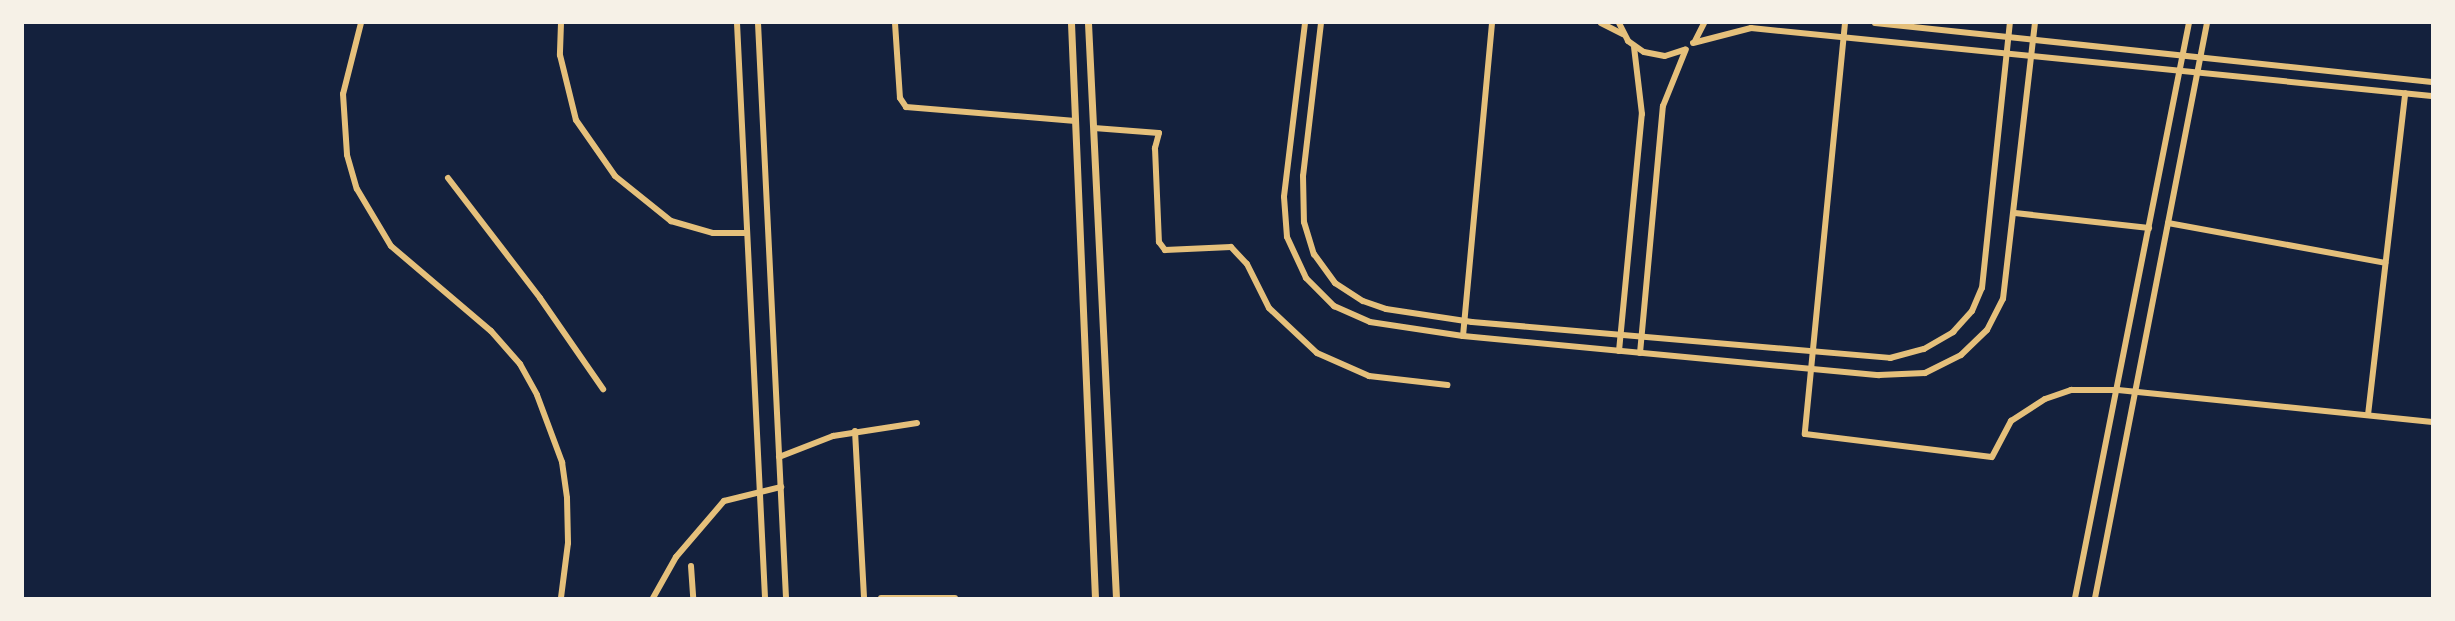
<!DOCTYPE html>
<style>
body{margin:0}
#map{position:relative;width:2455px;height:621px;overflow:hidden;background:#14213d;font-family:Arial,sans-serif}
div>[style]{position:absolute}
.minor>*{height:6px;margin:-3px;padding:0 3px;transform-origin:3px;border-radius:3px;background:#e5c07b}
.tertiary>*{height:7px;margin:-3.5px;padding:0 3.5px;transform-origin:3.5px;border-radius:3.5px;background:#e5c07b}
span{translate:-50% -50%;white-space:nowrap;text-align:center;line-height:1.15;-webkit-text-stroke:7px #f6f1e7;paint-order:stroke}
.frame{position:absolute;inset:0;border:24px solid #f6f1e7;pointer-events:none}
</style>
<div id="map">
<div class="minor">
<i style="left:361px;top:23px;width:73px;rotate:104.2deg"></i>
<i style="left:343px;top:94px;width:61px;rotate:86.2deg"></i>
<i style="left:347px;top:155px;width:35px;rotate:74deg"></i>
<i style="left:357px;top:189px;width:66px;rotate:59.2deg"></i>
<i style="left:391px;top:246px;width:131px;rotate:40.4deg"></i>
<i style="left:491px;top:331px;width:44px;rotate:48.7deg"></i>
<i style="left:520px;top:364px;width:35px;rotate:61deg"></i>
<i style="left:537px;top:395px;width:72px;rotate:69.5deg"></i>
<i style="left:562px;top:462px;width:36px;rotate:82deg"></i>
<i style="left:567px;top:498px;width:45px;rotate:88.7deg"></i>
<i style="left:568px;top:543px;width:55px;rotate:97.3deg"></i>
<i style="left:561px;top:23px;width:32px;rotate:92deg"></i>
<i style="left:560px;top:55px;width:67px;rotate:76.2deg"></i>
<i style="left:576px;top:120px;width:68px;rotate:55.1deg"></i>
<i style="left:615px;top:176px;width:72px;rotate:38.8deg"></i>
<i style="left:671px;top:221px;width:44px;rotate:15.9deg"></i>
<i style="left:713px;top:233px;width:33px"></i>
<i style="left:737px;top:23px;width:576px;rotate:87.21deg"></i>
<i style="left:758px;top:23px;width:576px;rotate:87.21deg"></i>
<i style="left:895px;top:23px;width:75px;rotate:86.2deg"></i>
<i style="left:900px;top:98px;width:11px;rotate:56deg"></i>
<i style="left:906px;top:107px;width:170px;rotate:4.7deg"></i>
<i style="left:1305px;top:23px;width:175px;rotate:96.9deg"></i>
<i style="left:1284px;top:197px;width:40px;rotate:85.7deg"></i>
<i style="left:1287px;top:237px;width:45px;rotate:65.1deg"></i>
<i style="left:1306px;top:278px;width:40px;rotate:45deg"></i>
<i style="left:1334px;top:306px;width:39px;rotate:24deg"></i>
<i style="left:1370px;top:322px;width:94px;rotate:8.6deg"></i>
<i style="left:1463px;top:336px;width:418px;rotate:5.4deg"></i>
<i style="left:1879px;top:375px;width:46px;rotate:-2.5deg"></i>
<i style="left:1925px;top:373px;width:40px;rotate:-26.6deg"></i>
<i style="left:1961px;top:355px;width:36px;rotate:-44deg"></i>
<i style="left:1987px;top:330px;width:35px;rotate:-63deg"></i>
<i style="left:2003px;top:299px;width:278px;rotate:-83.4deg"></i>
<i style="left:1321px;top:23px;width:154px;rotate:96.7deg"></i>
<i style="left:1303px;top:176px;width:46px;rotate:88.8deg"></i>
<i style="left:1304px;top:222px;width:34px;rotate:73deg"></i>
<i style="left:1314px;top:254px;width:36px;rotate:54deg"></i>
<i style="left:1335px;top:283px;width:33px;rotate:33deg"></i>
<i style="left:1363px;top:301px;width:24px;rotate:19deg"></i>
<i style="left:1386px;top:309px;width:87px;rotate:8.6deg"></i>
<i style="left:1472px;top:322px;width:420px;rotate:4.9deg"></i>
<i style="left:1890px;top:358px;width:35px;rotate:-15deg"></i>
<i style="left:1924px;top:349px;width:34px;rotate:-30deg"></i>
<i style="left:1953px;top:332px;width:28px;rotate:-48deg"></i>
<i style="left:1972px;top:311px;width:25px;rotate:-67deg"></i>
<i style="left:1982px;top:288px;width:266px;rotate:-84deg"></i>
<i style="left:1601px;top:23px;width:25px;rotate:27deg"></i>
<i style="left:1619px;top:23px;width:20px;rotate:63deg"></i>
<i style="left:1628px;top:41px;width:19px;rotate:35deg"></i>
<i style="left:1644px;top:52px;width:21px;rotate:11deg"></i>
<i style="left:1665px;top:56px;width:20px;rotate:-18deg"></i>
<i style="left:1845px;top:23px;width:413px;rotate:95.6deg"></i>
<i style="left:1805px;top:434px;width:188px;rotate:7deg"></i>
<i style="left:1992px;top:457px;width:41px;rotate:-62.2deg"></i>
<i style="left:2011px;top:421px;width:40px;rotate:-32.9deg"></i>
<i style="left:2045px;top:399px;width:28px;rotate:-19deg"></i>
<i style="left:2071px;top:390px;width:47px"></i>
<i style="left:2118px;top:390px;width:316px;rotate:5.8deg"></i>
<i style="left:1875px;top:23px;width:560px;rotate:6.05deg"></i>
<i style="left:1695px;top:41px;width:20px;rotate:-63deg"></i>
<i style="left:1693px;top:43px;width:60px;rotate:-14.5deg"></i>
<i style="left:1751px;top:28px;width:684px;rotate:5.7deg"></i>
<i style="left:1094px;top:128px;width:65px;rotate:4.4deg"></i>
<i style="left:1159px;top:133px;width:16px;rotate:105deg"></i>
<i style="left:1155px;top:148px;width:94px;rotate:87.6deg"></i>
<i style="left:1159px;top:242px;width:10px;rotate:53deg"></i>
<i style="left:1165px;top:250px;width:66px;rotate:-2.6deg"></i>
<i style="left:1231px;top:247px;width:23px;rotate:47deg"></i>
<i style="left:1247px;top:264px;width:49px;rotate:63.4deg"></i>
<i style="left:1269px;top:308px;width:66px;rotate:43.2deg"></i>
<i style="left:1317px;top:353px;width:57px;rotate:23.9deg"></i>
<i style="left:1369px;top:376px;width:79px;rotate:6.6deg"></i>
<i style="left:448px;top:178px;width:151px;rotate:52.5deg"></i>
<i style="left:540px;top:298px;width:111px;rotate:55.3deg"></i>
<i style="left:2015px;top:213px;width:135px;rotate:6.4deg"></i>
<i style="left:2168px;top:223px;width:221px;rotate:10.4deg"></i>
<i style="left:1463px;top:336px;width:314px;rotate:-84.7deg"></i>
<i style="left:1619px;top:351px;width:238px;rotate:-84.5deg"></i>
<i style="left:1642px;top:114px;width:67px;rotate:-96.8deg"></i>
<i style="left:1640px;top:353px;width:248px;rotate:-84.7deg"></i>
<i style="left:1663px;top:106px;width:61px;rotate:-68deg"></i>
<i style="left:2368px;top:415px;width:324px;rotate:-83.4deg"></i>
<i style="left:855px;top:431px;width:167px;rotate:86.9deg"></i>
<i style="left:779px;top:457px;width:58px;rotate:-21.3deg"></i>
<i style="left:833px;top:436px;width:85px;rotate:-8.8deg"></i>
<i style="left:691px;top:566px;width:32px;rotate:86deg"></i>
<i style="left:653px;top:598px;width:47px;rotate:-60.7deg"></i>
<i style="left:676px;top:557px;width:74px;rotate:-49.4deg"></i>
<i style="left:724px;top:501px;width:59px;rotate:-13.8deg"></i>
<i style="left:881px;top:598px;width:74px"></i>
<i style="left:2075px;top:598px;width:586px;rotate:-78.79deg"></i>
<i style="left:2095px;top:598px;width:586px;rotate:-78.98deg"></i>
</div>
<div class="tertiary">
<i style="left:1071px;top:23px;width:576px;rotate:87.61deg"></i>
<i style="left:1088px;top:23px;width:576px;rotate:87.21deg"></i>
</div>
<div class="frame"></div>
</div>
